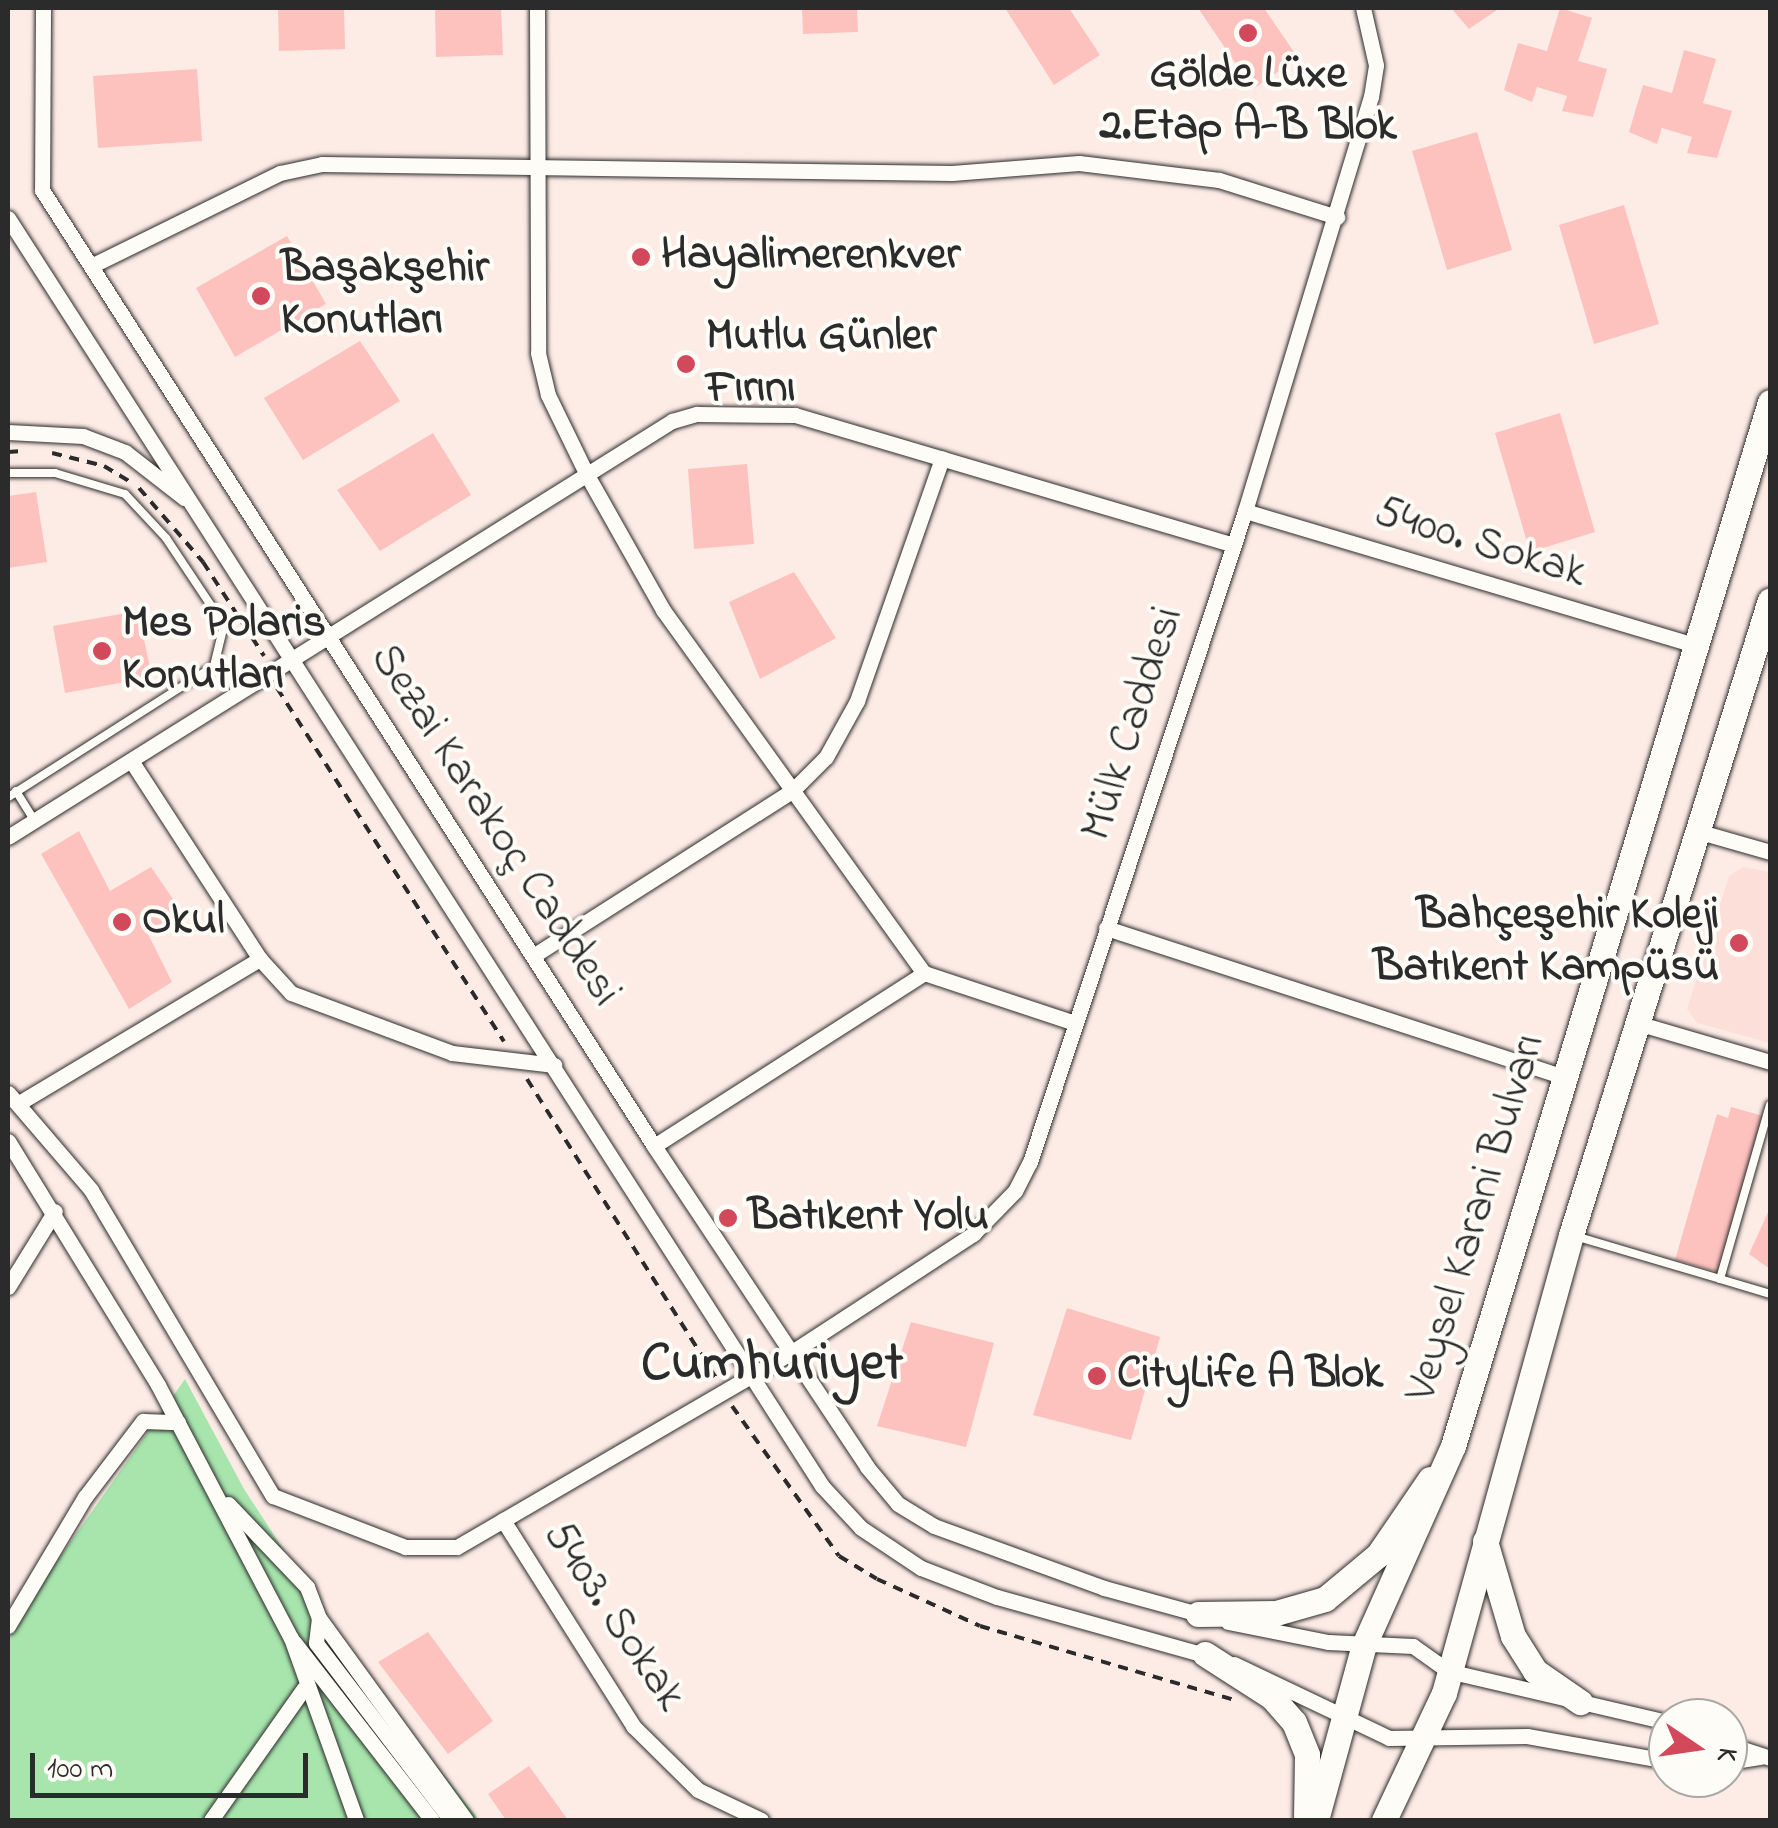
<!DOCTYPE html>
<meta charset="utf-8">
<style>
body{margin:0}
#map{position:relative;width:1778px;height:1828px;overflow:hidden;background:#fdebe6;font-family:"Indie Flower",sans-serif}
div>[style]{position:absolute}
.built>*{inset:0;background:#fddfda}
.green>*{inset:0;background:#a7e5ad}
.building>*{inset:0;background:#fec2be}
.path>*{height:4px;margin-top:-2px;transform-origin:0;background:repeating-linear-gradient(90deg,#2b2b2b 0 10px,transparent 0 18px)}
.roads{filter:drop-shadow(0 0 2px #2b2b2b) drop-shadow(0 0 2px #2b2b2b)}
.lane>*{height:8px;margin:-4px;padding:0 4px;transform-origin:4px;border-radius:4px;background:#fdfcf7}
.street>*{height:15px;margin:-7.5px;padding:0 7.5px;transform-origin:7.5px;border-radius:7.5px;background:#fdfcf7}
.primary>*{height:25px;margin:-12.5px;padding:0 12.5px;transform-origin:12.5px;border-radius:12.5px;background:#fdfcf7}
.dots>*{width:28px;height:28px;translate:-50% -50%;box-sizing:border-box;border:5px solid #fdfcf7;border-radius:50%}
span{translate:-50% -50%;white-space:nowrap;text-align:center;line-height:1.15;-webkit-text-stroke:8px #fdfcf7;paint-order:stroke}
.poi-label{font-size:45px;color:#2b2b2b;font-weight:700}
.left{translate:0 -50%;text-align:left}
.right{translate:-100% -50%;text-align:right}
.street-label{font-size:45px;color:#2b2b2b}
.district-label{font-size:55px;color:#2b2b2b;font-weight:700}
.frame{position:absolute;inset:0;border:10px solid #2b2b2b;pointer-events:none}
.north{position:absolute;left:1648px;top:1698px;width:100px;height:100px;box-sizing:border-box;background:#fdfcf7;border:2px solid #a9a8a5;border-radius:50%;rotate:103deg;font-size:28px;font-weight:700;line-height:40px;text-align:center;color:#2b2b2b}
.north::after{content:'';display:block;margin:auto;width:35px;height:45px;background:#d1495b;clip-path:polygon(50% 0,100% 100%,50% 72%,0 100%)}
.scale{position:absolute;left:30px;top:1753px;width:278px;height:45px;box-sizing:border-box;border:5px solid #2b2b2b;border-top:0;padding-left:12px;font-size:30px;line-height:35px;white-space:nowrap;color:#2b2b2b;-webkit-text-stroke:8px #fdfcf7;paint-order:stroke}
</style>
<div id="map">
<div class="built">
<i style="clip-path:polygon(1743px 867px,1770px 872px,1770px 1043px,1697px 1023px,1687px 1009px,1729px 876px)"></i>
</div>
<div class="green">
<i style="clip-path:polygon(185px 1379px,244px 1489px,362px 1670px,479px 1820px,8px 1820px,8px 1631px)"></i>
</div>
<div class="building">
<i style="clip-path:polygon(278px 8px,344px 8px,345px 49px,279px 51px)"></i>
<i style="clip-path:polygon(435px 8px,501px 8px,503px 55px,436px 57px)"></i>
<i style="clip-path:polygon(802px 8px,857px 8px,858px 32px,803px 34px)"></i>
<i style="clip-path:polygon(1005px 8px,1069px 8px,1100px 55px,1054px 85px)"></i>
<i style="clip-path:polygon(1198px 8px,1264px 8px,1298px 58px,1253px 89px)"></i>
<i style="clip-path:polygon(1451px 8px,1500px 8px,1469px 29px)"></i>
<i style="clip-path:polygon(1560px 8px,1592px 18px,1578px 61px,1607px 69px,1593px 117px,1562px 111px,1567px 96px,1537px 87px,1532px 102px,1504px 90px,1518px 43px,1547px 51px)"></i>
<i style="clip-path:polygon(1684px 50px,1716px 59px,1703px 103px,1732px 111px,1717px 158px,1687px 153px,1692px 137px,1662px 128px,1657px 144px,1629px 132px,1643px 85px,1672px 93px)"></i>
<i style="clip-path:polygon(197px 69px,202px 141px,98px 148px,93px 76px)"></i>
<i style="clip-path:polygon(1477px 132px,1512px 250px,1447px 270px,1412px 151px)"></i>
<i style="clip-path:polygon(1624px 205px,1659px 324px,1594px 344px,1559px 225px)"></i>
<i style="clip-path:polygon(287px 236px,326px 304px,235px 357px,196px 288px)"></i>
<i style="clip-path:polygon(360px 341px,400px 401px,303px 460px,264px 398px)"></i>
<i style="clip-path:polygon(1560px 413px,1595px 532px,1530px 552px,1495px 433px)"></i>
<i style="clip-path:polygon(433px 433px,471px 495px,380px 551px,337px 490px)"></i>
<i style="clip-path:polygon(747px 464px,754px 544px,694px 549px,688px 469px)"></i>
<i style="clip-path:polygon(36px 492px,47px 562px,8px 568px,8px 496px)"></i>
<i style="clip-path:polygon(794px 572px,836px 638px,760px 679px,729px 602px)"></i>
<i style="clip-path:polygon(138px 611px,152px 677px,65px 693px,53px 626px)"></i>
<i style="clip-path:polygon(79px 831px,110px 891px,151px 867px,182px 912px,147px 932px,172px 982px,129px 1009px,41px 854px)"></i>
<i style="clip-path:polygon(1731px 1107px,1763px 1116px,1719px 1272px,1675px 1260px,1717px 1114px,1728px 1118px)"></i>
<i style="clip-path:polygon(1770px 1208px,1770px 1269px,1749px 1254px)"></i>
<i style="clip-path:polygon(1067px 1308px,1160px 1337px,1131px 1440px,1033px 1415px)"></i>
<i style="clip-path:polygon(911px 1322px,994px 1343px,966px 1447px,877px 1426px)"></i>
<i style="clip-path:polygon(428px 1632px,493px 1721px,448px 1754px,378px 1662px)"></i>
<i style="clip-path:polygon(529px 1766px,568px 1820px,506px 1820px,488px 1794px)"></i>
</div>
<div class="path">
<i style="left:8px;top:452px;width:15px;rotate:-4deg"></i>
<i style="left:52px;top:453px;width:54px;rotate:14deg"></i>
<i style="left:104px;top:466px;width:31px;rotate:31deg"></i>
<i style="left:139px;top:488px;width:98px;rotate:49.1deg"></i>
<i style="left:203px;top:562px;width:112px;rotate:57deg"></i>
<i style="left:277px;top:688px;width:420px;rotate:57.3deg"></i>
<i style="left:527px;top:1079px;width:356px;rotate:57.7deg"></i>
<i style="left:732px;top:1406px;width:184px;rotate:54.5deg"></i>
<i style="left:839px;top:1556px;width:44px;rotate:31.2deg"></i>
<i style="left:877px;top:1579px;width:113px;rotate:24.5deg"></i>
<i style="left:980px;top:1626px;width:262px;rotate:16.2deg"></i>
</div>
<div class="roads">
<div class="lane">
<i style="left:8px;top:473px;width:47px"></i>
<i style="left:55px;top:473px;width:73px;rotate:16.7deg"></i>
<i style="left:125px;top:494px;width:60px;rotate:47deg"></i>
<i style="left:166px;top:538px;width:105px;rotate:56.3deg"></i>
<i style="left:224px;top:625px;width:42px;rotate:103.7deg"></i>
<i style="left:214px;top:666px;width:244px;rotate:147.5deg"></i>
<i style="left:16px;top:791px;width:36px;rotate:58deg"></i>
<i style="left:1575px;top:1236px;width:151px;rotate:16.5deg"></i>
<i style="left:1720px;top:1279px;width:181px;rotate:-74deg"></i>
<i style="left:1720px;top:1279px;width:52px;rotate:16.7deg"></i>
</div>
<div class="street">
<i style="left:43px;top:8px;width:182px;rotate:90.3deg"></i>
<i style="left:42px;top:190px;width:1135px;rotate:57.37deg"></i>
<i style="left:654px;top:1146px;width:385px;rotate:56.4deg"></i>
<i style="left:867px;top:1467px;width:48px;rotate:50deg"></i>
<i style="left:898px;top:1504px;width:42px;rotate:31.4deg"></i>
<i style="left:934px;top:1526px;width:181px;rotate:20deg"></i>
<i style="left:1104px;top:1588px;width:106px;rotate:15.4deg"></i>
<i style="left:537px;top:8px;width:345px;rotate:89.8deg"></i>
<i style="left:538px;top:353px;width:43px;rotate:76.6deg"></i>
<i style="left:548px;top:395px;width:89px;rotate:64deg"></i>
<i style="left:587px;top:475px;width:155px;rotate:60.6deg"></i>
<i style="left:663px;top:610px;width:447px;rotate:54.3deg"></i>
<i style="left:924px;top:973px;width:159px;rotate:18.3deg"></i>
<i style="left:8px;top:218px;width:1507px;rotate:57.3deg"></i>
<i style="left:822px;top:1486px;width:57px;rotate:47.1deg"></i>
<i style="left:861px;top:1528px;width:72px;rotate:33.7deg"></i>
<i style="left:921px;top:1568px;width:81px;rotate:20.9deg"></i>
<i style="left:997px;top:1597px;width:223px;rotate:15.6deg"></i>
<i style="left:91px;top:266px;width:211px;rotate:-26.2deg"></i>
<i style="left:280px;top:173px;width:43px;rotate:-12.1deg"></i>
<i style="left:322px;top:164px;width:630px;rotate:0.82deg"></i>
<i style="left:952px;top:173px;width:127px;rotate:-4.5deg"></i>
<i style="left:1079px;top:163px;width:141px;rotate:6.9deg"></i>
<i style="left:1219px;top:180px;width:124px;rotate:17.4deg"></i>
<i style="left:8px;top:432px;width:75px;rotate:3.1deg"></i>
<i style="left:83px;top:436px;width:45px;rotate:20.9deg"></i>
<i style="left:125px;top:452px;width:75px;rotate:37.9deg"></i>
<i style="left:1245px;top:511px;width:469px;rotate:16.6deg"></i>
<i style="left:132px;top:762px;width:235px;rotate:57deg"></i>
<i style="left:260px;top:959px;width:46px;rotate:47.6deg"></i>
<i style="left:291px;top:993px;width:172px;rotate:20.4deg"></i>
<i style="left:452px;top:1053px;width:103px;rotate:6.7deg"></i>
<i style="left:1697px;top:831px;width:76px;rotate:16deg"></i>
<i style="left:8px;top:837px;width:784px;rotate:-32.07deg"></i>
<i style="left:672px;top:421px;width:26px;rotate:-16deg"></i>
<i style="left:697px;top:414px;width:98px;rotate:0.6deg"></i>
<i style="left:795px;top:415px;width:457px;rotate:16.5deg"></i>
<i style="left:1106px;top:928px;width:482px;rotate:18deg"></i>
<i style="left:536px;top:954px;width:303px;rotate:-32.5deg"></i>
<i style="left:792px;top:791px;width:48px;rotate:-45deg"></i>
<i style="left:826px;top:757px;width:64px;rotate:-61deg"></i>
<i style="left:857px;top:701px;width:257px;rotate:-70.7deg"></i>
<i style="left:1637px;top:1023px;width:139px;rotate:16.3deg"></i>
<i style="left:8px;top:1093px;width:128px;rotate:49.4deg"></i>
<i style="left:91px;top:1190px;width:356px;rotate:59.3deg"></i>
<i style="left:273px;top:1496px;width:142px;rotate:21.1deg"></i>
<i style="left:405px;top:1547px;width:52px"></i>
<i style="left:457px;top:1547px;width:384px;rotate:-30.2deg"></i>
<i style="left:789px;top:1354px;width:220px;rotate:-33.1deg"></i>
<i style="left:973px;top:1234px;width:60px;rotate:-45.7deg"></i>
<i style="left:1015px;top:1191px;width:33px;rotate:-63deg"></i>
<i style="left:1030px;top:1162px;width:686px;rotate:-71.72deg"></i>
<i style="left:1245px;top:511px;width:433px;rotate:-73.1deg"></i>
<i style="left:1371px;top:97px;width:32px;rotate:-81deg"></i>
<i style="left:1376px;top:65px;width:58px;rotate:-102.8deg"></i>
<i style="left:19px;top:1103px;width:281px;rotate:-30.9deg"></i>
<i style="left:8px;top:1141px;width:286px;rotate:58.4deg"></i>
<i style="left:158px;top:1385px;width:286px;rotate:62.3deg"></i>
<i style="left:291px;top:1638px;width:193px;rotate:70.3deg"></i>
<i style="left:654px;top:1146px;width:321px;rotate:-32.6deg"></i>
<i style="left:8px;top:1287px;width:89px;rotate:-58.3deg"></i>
<i style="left:228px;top:1504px;width:115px;rotate:46.4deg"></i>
<i style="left:307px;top:1587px;width:33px;rotate:69deg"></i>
<i style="left:319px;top:1618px;width:25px;rotate:97deg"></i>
<i style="left:316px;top:1643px;width:223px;rotate:52.7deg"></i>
<i style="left:503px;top:1520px;width:244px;rotate:57.7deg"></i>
<i style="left:633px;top:1726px;width:91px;rotate:44.6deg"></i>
<i style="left:698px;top:1790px;width:70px;rotate:25.5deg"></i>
<i style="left:319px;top:1618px;width:250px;rotate:54deg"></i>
<i style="left:1228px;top:1622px;width:102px;rotate:11.3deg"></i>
<i style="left:1328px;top:1642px;width:85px;rotate:2.7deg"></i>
<i style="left:1413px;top:1646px;width:43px;rotate:35.5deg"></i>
<i style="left:1448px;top:1671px;width:226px;rotate:13.1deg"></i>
<i style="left:8px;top:1626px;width:150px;rotate:-59.2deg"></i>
<i style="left:85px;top:1497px;width:96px;rotate:-52.7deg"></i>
<i style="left:143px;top:1421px;width:35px;rotate:2deg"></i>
<i style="left:294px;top:1642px;width:225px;rotate:52.2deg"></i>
<i style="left:1234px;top:1664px;width:172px;rotate:25.5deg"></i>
<i style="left:1389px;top:1738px;width:138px;rotate:-0.8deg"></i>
<i style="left:1527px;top:1736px;width:143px;rotate:10.1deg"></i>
<i style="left:1728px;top:1744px;width:44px;rotate:18.4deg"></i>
<i style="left:1728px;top:1762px;width:33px;rotate:-9deg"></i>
<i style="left:211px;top:1820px;width:161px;rotate:-54.8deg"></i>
</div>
<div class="primary">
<i style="left:1485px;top:1541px;width:99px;rotate:73.6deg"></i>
<i style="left:1513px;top:1636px;width:41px;rotate:57.8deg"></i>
<i style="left:1535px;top:1671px;width:55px;rotate:34.6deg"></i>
<i style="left:1198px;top:1614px;width:78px;rotate:-0.7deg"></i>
<i style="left:1276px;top:1613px;width:51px;rotate:-15.9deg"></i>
<i style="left:1325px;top:1599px;width:69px;rotate:-39.7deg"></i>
<i style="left:1378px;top:1555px;width:92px;rotate:-55.6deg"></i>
<i style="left:1205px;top:1654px;width:80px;rotate:32.7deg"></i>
<i style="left:1272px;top:1697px;width:33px;rotate:49deg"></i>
<i style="left:1294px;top:1722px;width:35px;rotate:68deg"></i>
<i style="left:1307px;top:1755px;width:62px;rotate:90.9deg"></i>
<i style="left:1316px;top:1820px;width:181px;rotate:-74.7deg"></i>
<i style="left:1364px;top:1645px;width:218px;rotate:-65.9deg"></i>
<i style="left:1453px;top:1446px;width:1091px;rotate:-73.11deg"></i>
<i style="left:1384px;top:1820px;width:140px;rotate:-64.7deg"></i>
<i style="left:1444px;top:1693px;width:475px;rotate:-74.5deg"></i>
<i style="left:1571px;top:1235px;width:665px;rotate:-72.6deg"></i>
</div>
</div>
<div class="dots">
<i style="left:1248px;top:33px;background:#d1495b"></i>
<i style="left:641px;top:257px;background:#d1495b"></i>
<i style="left:261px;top:296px;background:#d1495b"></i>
<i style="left:686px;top:364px;background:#d1495b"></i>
<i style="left:102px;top:651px;background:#d1495b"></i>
<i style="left:122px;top:922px;background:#d1495b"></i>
<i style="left:1739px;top:943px;background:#d1495b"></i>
<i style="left:728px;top:1218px;background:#d1495b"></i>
<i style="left:1097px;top:1376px;background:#d1495b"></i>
</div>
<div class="poi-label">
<span style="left:1248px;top:102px">Gölde Lüxe<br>2.Etap A-B Blok</span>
<span class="left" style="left:661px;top:257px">Hayalimerenkver</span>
<span class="left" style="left:281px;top:296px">Başakşehir<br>Konutları</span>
<span class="left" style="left:706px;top:364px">Mutlu Günler<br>Fırını</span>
<span class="left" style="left:122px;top:651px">Mes Polaris<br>Konutları</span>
<span class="right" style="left:1719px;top:943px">Bahçeşehir Koleji<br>Batıkent Kampüsü</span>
<span class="left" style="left:142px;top:922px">Okul</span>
<span class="left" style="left:748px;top:1218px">Batıkent Yolu</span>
<span class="left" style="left:1117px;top:1376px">CityLife A Blok</span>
</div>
<div class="street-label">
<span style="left:1480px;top:544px;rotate:17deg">5400. Sokak</span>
<span style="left:1134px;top:724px;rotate:-72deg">Mülk Caddesi</span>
<span style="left:494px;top:826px;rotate:57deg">Sezai Karakoç Caddesi</span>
<span style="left:1477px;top:1218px;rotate:-73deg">Veysel Karani Bulvarı</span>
<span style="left:613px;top:1617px;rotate:56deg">5403. Sokak</span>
</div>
<div class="district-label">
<span style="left:772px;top:1366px">Cumhuriyet</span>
</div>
<div class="frame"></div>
<div class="north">K</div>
<div class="scale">100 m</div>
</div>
